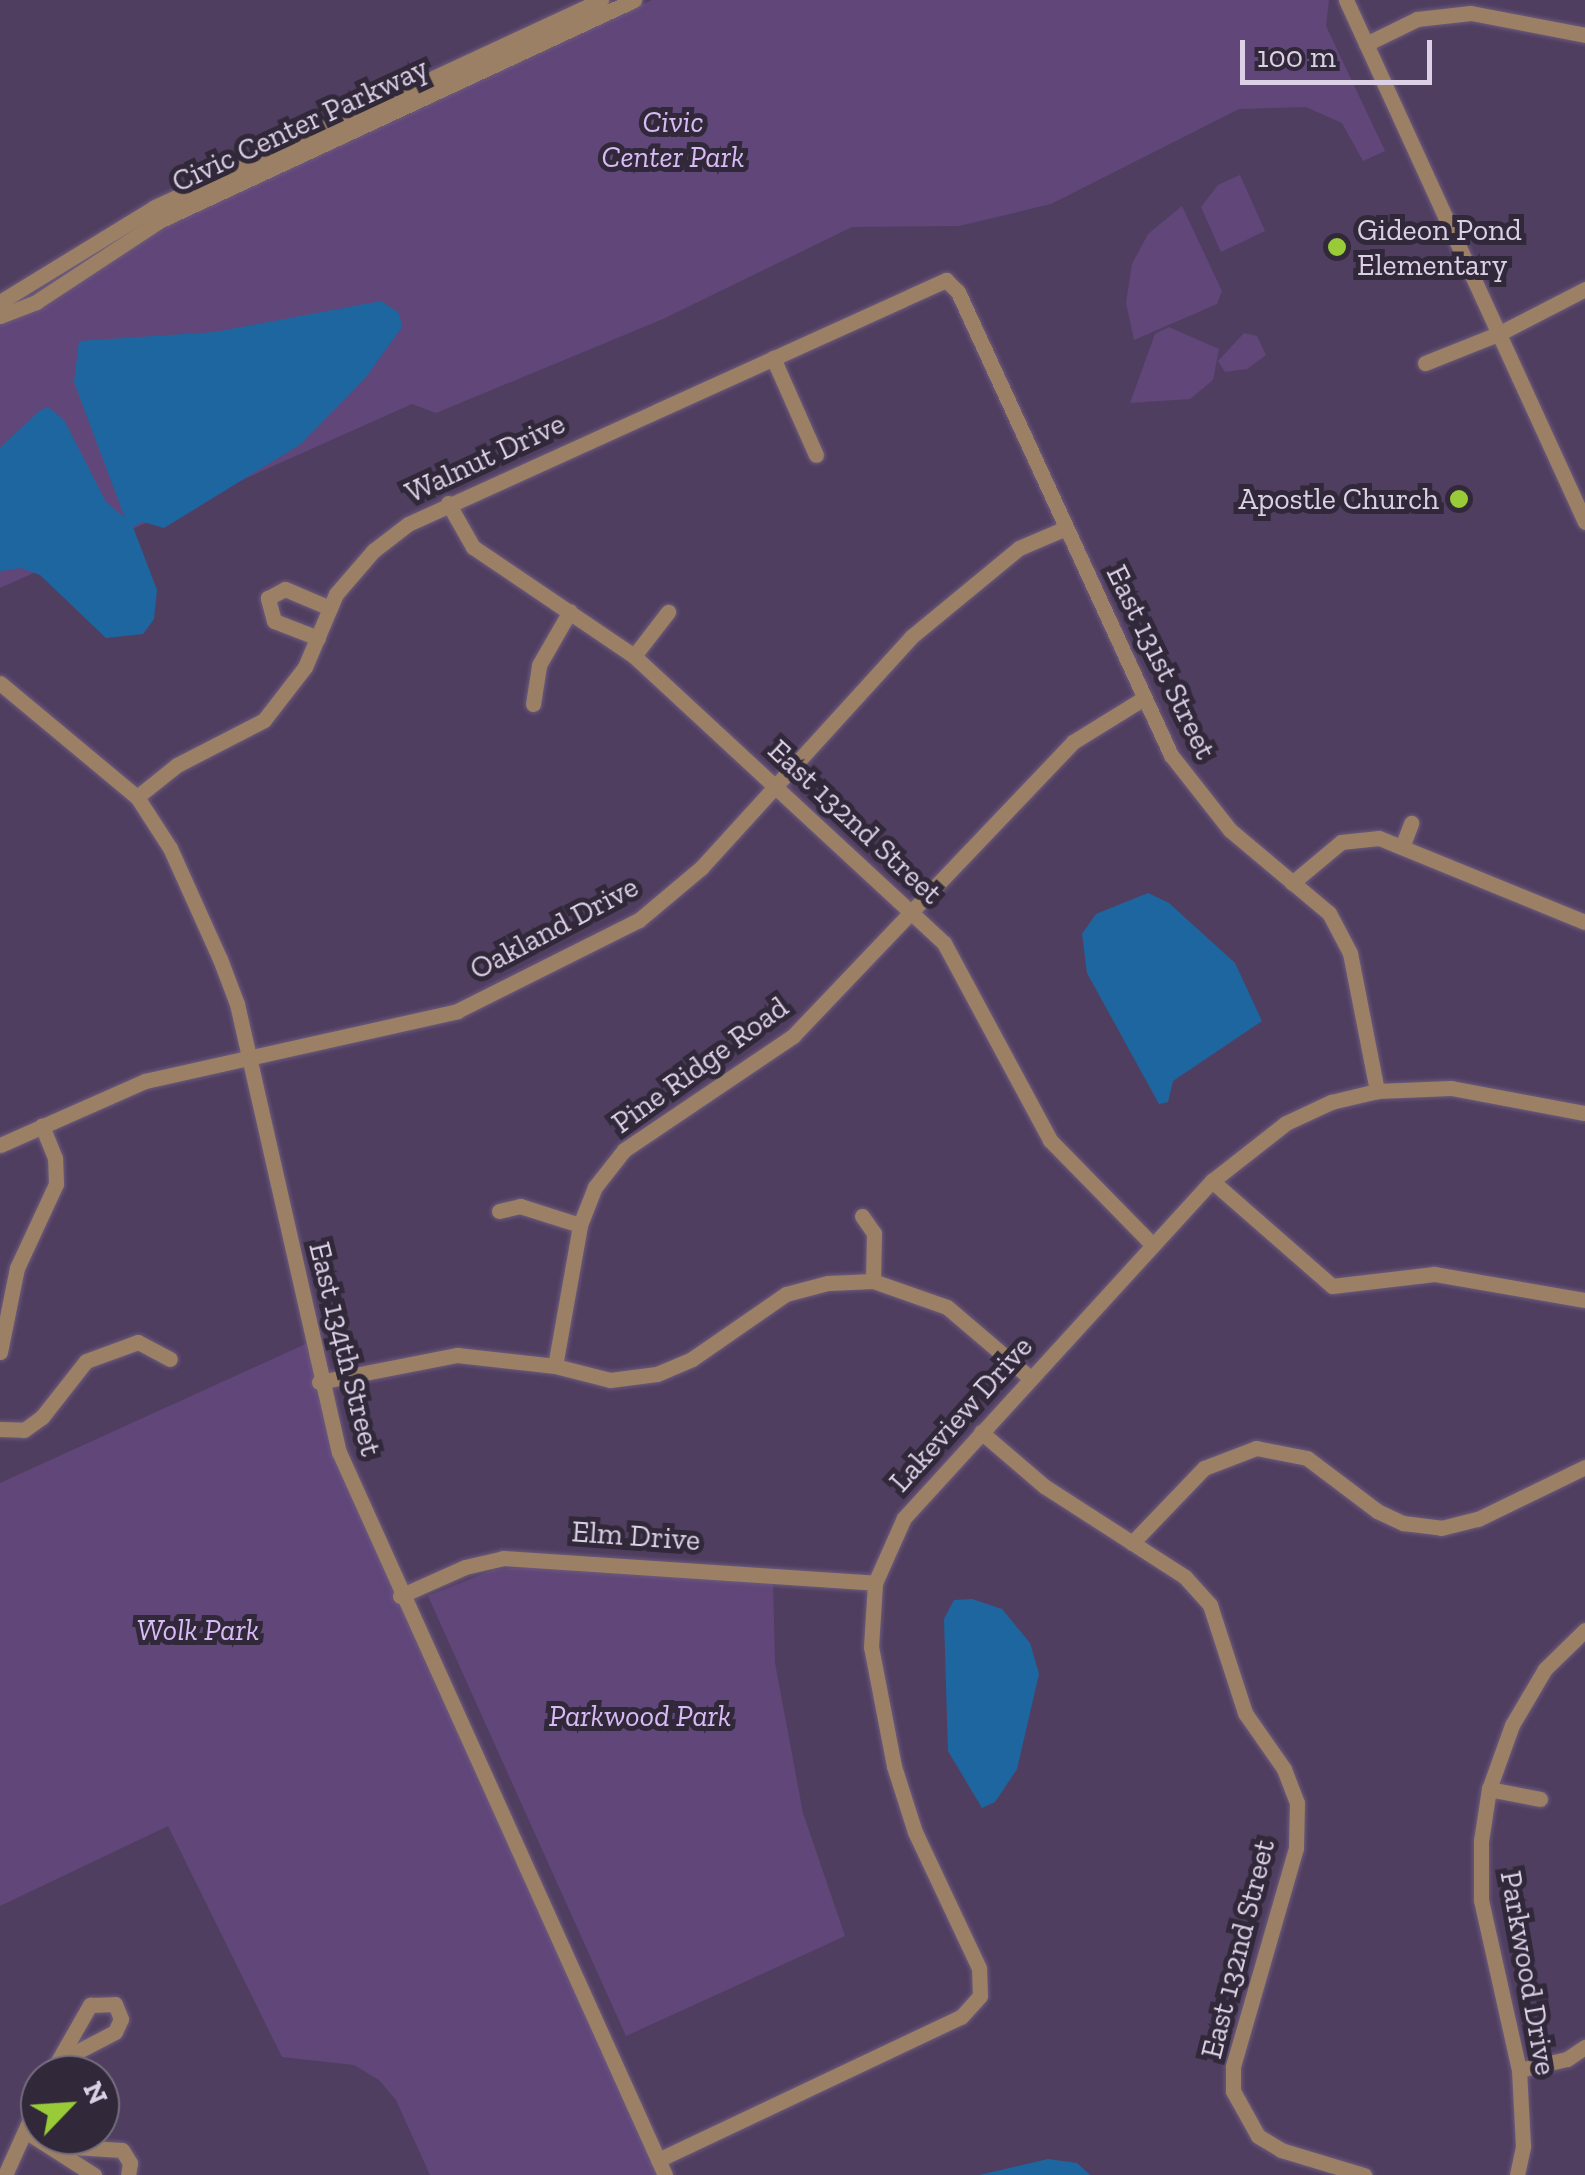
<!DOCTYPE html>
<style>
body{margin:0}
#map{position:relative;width:1585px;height:2175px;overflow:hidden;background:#503e61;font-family:"Zilla Slab",serif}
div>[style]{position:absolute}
.green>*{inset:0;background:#61467a}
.water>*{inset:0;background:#1e669f}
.roads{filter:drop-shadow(0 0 2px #6c5b7c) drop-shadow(0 0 2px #6c5b7c)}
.minor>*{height:15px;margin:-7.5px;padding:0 7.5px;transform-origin:7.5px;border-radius:7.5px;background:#9b8065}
.dots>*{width:28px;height:28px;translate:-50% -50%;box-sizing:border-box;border:5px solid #312939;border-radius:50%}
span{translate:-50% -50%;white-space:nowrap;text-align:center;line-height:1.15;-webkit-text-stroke:10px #312939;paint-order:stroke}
.park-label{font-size:30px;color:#d8bbf6;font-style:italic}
.street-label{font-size:30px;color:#dbd0e6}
.poi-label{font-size:30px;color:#dbd0e6}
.left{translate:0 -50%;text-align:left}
.right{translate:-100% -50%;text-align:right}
.north{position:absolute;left:20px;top:2055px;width:100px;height:100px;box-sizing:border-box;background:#312939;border:2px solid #756c7e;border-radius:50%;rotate:65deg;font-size:28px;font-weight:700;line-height:40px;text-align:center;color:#dbd0e6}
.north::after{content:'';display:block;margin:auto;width:35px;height:45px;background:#98cb37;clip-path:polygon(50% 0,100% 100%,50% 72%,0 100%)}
.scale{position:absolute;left:1240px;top:40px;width:192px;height:45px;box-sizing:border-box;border:5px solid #dbd0e6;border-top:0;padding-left:12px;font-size:30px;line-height:35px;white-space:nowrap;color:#dbd0e6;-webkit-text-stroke:8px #312939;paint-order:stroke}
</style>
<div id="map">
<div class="green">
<i style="clip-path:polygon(652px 0,1329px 0,1326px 26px,1385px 151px,1363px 161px,1342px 123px,1306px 107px,1239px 109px,1051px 204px,959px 226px,852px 227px,663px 319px,436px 413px,412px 404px,0 588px,0 325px,48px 305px,156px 231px)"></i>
<i style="clip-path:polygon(1240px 175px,1265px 231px,1221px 252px,1201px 207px,1218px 185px)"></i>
<i style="clip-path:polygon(1182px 206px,1222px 291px,1217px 304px,1134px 340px,1126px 303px,1132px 264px,1148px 234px)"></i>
<i style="clip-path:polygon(1169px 327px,1219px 349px,1213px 380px,1190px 399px,1130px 403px,1155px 334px)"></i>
<i style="clip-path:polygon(1244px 333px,1257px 336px,1266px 355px,1247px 369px,1225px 372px,1218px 361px)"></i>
<i style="clip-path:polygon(310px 1342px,339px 1452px,665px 2175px,430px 2175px,396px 2100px,379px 2080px,354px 2065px,282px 2057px,168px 1826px,0 1906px,0 1483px)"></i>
<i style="clip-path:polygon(533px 1566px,773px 1580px,775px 1663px,803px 1813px,845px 1936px,626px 2036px,428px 1596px,493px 1570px)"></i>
</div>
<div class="water">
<i style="clip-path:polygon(381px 301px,399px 313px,402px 327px,366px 377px,301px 444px,164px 528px,143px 522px,133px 527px,157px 590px,154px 619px,143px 634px,106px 638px,40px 575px,21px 568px,0 571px,0 448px,39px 411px,48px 407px,64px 420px,106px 502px,125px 518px,74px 382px,79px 341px,215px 332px)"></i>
<i style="clip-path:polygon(1148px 893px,1169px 903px,1235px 963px,1262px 1021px,1173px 1081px,1168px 1102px,1159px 1104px,1087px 973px,1082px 934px,1096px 914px)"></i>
<i style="clip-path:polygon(972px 1599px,1002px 1609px,1030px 1643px,1039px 1674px,1017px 1769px,995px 1802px,982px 1808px,948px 1751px,944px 1619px,954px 1600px)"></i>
<i style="clip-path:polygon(1048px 2159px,1077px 2163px,1090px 2175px,979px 2175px)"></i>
</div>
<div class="roads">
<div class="minor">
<i style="left:1346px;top:0;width:574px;rotate:65.4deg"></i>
<i style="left:1366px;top:44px;width:57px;rotate:-26.1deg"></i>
<i style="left:1417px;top:19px;width:54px;rotate:-6.3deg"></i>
<i style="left:1471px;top:13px;width:116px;rotate:10.9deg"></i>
<i style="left:0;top:302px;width:182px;rotate:-31.5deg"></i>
<i style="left:155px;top:207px;width:492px;rotate:-24.9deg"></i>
<i style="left:0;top:316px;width:39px;rotate:-21deg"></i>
<i style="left:36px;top:302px;width:149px;rotate:-33.3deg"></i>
<i style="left:161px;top:220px;width:522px;rotate:-24.94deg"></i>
<i style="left:773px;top:358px;width:106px;rotate:66.1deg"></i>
<i style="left:1425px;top:363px;width:79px;rotate:-21.7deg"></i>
<i style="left:1498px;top:334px;width:98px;rotate:-27.3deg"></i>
<i style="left:448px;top:503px;width:51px;rotate:60.4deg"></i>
<i style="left:473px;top:547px;width:194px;rotate:34.1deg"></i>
<i style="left:634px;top:656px;width:422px;rotate:42.8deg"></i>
<i style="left:944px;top:943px;width:224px;rotate:61.7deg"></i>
<i style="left:1050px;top:1140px;width:147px;rotate:45.6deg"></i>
<i style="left:318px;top:638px;width:47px;rotate:-158.9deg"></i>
<i style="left:274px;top:621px;width:24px;rotate:-105deg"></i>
<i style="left:268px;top:598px;width:19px;rotate:-28deg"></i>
<i style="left:285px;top:589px;width:49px;rotate:22.9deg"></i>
<i style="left:634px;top:656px;width:56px;rotate:-52.3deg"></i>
<i style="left:0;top:683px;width:178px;rotate:39.8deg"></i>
<i style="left:137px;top:797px;width:61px;rotate:57.1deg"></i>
<i style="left:170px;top:848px;width:122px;rotate:65.8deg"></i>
<i style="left:220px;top:959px;width:48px;rotate:69.3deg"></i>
<i style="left:237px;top:1004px;width:459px;rotate:77.2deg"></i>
<i style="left:339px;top:1452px;width:793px;rotate:65.73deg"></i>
<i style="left:533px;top:704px;width:39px;rotate:-81deg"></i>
<i style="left:539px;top:665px;width:62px;rotate:-60.1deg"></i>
<i style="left:137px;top:797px;width:51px;rotate:-38.7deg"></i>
<i style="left:177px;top:765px;width:98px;rotate:-27.3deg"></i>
<i style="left:264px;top:720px;width:67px;rotate:-52.3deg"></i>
<i style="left:305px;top:667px;width:79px;rotate:-67deg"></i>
<i style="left:336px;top:594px;width:57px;rotate:-49.3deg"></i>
<i style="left:373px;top:551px;width:44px;rotate:-37.6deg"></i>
<i style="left:408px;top:524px;width:591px;rotate:-24.4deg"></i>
<i style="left:946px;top:280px;width:17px;rotate:45deg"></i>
<i style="left:958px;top:292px;width:510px;rotate:65.3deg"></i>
<i style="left:1171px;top:755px;width:95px;rotate:51.8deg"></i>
<i style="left:1230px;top:830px;width:129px;rotate:40deg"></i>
<i style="left:1329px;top:913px;width:45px;rotate:62.3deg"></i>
<i style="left:1350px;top:953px;width:141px;rotate:78.9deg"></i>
<i style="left:1402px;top:847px;width:26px;rotate:-69deg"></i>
<i style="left:1292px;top:883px;width:64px;rotate:-39.9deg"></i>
<i style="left:1341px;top:842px;width:38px;rotate:-6deg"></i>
<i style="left:1379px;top:838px;width:222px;rotate:22.2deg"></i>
<i style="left:0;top:1145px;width:158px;rotate:-23.8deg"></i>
<i style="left:145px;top:1081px;width:320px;rotate:-12.6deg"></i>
<i style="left:457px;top:1011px;width:203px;rotate:-26.6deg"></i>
<i style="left:639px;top:920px;width:81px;rotate:-40deg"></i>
<i style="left:701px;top:868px;width:312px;rotate:-47.7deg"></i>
<i style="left:911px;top:637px;width:140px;rotate:-39.5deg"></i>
<i style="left:1019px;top:548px;width:51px;rotate:-23.1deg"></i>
<i style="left:1212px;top:1181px;width:159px;rotate:41.2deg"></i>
<i style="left:1332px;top:1286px;width:103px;rotate:-6.7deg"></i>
<i style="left:1434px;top:1274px;width:153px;rotate:9.8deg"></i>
<i style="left:499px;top:1211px;width:22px;rotate:-13deg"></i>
<i style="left:520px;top:1206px;width:63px;rotate:17.6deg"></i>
<i style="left:862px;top:1216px;width:21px;rotate:55deg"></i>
<i style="left:874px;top:1233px;width:48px;rotate:91.2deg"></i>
<i style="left:0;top:1352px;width:86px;rotate:-78.6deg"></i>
<i style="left:17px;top:1268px;width:93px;rotate:-65.1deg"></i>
<i style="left:56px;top:1184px;width:26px;rotate:-92deg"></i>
<i style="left:55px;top:1158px;width:35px;rotate:-112deg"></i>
<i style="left:555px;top:1366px;width:143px;rotate:-79.9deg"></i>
<i style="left:580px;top:1225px;width:41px;rotate:-68.5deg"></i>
<i style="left:595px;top:1187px;width:47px;rotate:-51.9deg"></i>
<i style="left:624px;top:1150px;width:204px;rotate:-34deg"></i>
<i style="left:793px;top:1036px;width:406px;rotate:-46.4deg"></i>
<i style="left:1073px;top:742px;width:84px;rotate:-31.8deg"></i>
<i style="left:319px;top:1382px;width:141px;rotate:-11.1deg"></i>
<i style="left:457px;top:1355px;width:99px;rotate:6.4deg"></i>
<i style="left:555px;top:1366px;width:57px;rotate:14.3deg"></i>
<i style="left:610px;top:1380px;width:47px;rotate:-7.3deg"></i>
<i style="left:657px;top:1374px;width:38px;rotate:-23deg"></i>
<i style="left:692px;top:1359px;width:114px;rotate:-34.7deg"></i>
<i style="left:786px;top:1294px;width:43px;rotate:-14.7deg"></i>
<i style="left:828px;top:1283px;width:45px;rotate:-2.5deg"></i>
<i style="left:873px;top:1281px;width:78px;rotate:19.4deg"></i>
<i style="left:947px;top:1307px;width:109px;rotate:40.5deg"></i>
<i style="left:0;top:1429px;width:24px;rotate:2deg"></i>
<i style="left:24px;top:1430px;width:22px;rotate:-36deg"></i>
<i style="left:42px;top:1417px;width:71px;rotate:-51.8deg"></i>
<i style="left:86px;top:1361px;width:55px;rotate:-20.1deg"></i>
<i style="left:138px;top:1342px;width:36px;rotate:28deg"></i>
<i style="left:981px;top:1432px;width:83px;rotate:40.6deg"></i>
<i style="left:1044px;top:1486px;width:168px;rotate:32.8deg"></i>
<i style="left:1185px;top:1577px;width:38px;rotate:48deg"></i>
<i style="left:1210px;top:1605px;width:114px;rotate:72deg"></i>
<i style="left:1245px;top:1713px;width:68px;rotate:55.1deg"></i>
<i style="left:1284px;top:1769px;width:36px;rotate:69deg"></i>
<i style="left:1297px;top:1803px;width:45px;rotate:91.3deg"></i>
<i style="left:1296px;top:1848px;width:227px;rotate:106.1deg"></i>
<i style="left:1233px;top:2066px;width:25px;rotate:90deg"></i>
<i style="left:1233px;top:2091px;width:51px;rotate:60.9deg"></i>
<i style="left:1258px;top:2136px;width:27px;rotate:31deg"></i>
<i style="left:1281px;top:2150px;width:87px;rotate:16.8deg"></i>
<i style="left:1132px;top:1543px;width:104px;rotate:-46.2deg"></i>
<i style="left:1204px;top:1468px;width:56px;rotate:-21deg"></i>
<i style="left:1256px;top:1448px;width:52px;rotate:11.1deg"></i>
<i style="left:1307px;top:1458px;width:88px;rotate:37.1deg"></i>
<i style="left:1377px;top:1511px;width:29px;rotate:25deg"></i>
<i style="left:1403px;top:1523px;width:38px;rotate:7deg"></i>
<i style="left:1441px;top:1528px;width:38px;rotate:-14deg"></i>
<i style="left:1478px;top:1519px;width:119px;rotate:-25.9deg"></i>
<i style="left:400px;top:1596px;width:71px;rotate:-24deg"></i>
<i style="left:465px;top:1567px;width:39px;rotate:-13deg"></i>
<i style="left:503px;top:1558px;width:373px;rotate:3.8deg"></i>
<i style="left:1489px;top:1789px;width:52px;rotate:11.1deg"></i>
<i style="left:1519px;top:2070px;width:49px;rotate:-12.9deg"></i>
<i style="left:1567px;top:2059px;width:22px;rotate:-34deg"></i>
<i style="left:50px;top:2075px;width:81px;rotate:-60.3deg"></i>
<i style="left:90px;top:2005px;width:25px;rotate:-2deg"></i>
<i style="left:115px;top:2004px;width:16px;rotate:68deg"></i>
<i style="left:121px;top:2019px;width:14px;rotate:115deg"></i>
<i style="left:115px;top:2032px;width:61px;rotate:152.6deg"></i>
<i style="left:25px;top:2131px;width:82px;rotate:32.5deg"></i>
<i style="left:56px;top:2146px;width:66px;rotate:3.5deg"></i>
<i style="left:122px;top:2150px;width:15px;rotate:58deg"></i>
<i style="left:130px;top:2163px;width:12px;rotate:99deg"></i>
<i style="left:658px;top:2160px;width:335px;rotate:-25.3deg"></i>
<i style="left:961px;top:2017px;width:28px;rotate:-48deg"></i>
<i style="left:980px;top:1996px;width:28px;rotate:-92deg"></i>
<i style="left:979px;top:1968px;width:150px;rotate:-115.2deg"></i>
<i style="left:915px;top:1832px;width:69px;rotate:-107.7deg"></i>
<i style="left:894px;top:1766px;width:121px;rotate:-100.9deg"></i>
<i style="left:871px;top:1647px;width:64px;rotate:-86.4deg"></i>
<i style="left:875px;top:1583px;width:71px;rotate:-66deg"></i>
<i style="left:904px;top:1518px;width:457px;rotate:-47.6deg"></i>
<i style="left:1212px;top:1181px;width:94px;rotate:-38.1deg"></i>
<i style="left:1286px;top:1123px;width:50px;rotate:-25deg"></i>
<i style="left:1331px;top:1102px;width:47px;rotate:-13.4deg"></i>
<i style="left:1377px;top:1091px;width:74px;rotate:-2.3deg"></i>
<i style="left:1451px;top:1088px;width:136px;rotate:10.6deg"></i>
<i style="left:5px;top:2175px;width:85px;rotate:-65.8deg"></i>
<i style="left:1517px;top:2175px;width:30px;rotate:-78deg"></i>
<i style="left:1523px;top:2146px;width:76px;rotate:-93deg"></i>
<i style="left:1519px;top:2070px;width:174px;rotate:-102.6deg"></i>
<i style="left:1481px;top:1900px;width:59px;rotate:-90deg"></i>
<i style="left:1481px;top:1841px;width:53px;rotate:-81.3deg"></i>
<i style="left:1489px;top:1789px;width:68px;rotate:-70.2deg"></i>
<i style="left:1512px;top:1725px;width:65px;rotate:-59.5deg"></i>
<i style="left:1545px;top:1669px;width:56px;rotate:-44.3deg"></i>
</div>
</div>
<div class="dots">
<i style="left:1337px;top:247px;background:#98cb37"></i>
<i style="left:1459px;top:499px;background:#98cb37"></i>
</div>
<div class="park-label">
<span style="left:673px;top:139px">Civic<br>Center Park</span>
<span style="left:198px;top:1630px">Wolk Park</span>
<span style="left:640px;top:1716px">Parkwood Park</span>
</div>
<div class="street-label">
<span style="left:300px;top:125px;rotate:-25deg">Civic Center Parkway</span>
<span style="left:485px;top:458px;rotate:-25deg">Walnut Drive</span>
<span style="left:1161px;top:662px;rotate:64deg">East 131st Street</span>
<span style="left:855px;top:822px;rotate:43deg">East 132nd Street</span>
<span style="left:554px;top:928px;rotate:-28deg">Oakland Drive</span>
<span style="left:700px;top:1065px;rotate:-36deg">Pine Ridge Road</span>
<span style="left:345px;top:1349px;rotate:76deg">East 134th Street</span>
<span style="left:961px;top:1414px;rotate:-48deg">Lakeview Drive</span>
<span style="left:636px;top:1536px;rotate:4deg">Elm Drive</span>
<span style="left:1238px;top:1949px;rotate:-76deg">East 132nd Street</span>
<span style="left:1528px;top:1973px;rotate:80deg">Parkwood Drive</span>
</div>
<div class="poi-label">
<span class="left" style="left:1357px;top:247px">Gideon Pond<br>Elementary</span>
<span class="right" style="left:1439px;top:499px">Apostle Church</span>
</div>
<div class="north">N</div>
<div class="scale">100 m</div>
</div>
